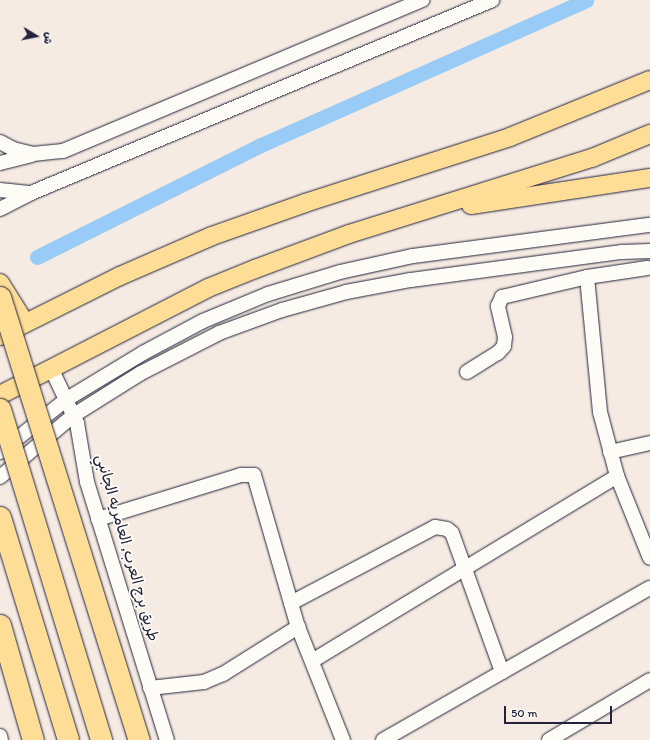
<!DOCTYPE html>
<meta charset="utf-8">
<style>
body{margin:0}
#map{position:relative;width:650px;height:740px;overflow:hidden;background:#f6ebe3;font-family:Itim,"Playpen Sans Arabic",sans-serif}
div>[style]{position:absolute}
.canal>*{height:15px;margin:-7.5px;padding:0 7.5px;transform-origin:7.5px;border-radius:7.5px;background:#98cbf5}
.roads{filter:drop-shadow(0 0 1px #22223b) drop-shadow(0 0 1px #22223b)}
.minor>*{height:14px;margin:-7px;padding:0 7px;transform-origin:7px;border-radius:7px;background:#fdfcf7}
.major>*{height:18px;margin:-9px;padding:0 9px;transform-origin:9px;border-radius:9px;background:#fedd96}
.highway>*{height:21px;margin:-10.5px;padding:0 10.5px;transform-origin:10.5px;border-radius:10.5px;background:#fedd96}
.bridges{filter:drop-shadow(0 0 1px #22223b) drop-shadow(0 0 1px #22223b)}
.highway-bridge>*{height:21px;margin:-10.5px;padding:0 10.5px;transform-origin:10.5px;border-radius:10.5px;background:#fedd96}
span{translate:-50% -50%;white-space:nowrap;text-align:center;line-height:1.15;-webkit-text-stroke:3.5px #fdfcf7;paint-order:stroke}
.street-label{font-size:15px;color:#22223b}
.north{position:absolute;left:16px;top:16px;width:40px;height:40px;-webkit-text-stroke:3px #fdfcf7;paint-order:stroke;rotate:100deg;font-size:11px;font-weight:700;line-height:16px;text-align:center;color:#22223b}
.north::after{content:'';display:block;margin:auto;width:14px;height:18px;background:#22223b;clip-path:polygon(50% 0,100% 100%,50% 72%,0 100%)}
.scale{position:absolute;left:504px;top:706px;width:108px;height:18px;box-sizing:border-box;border:2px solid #22223b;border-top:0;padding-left:5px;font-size:12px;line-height:14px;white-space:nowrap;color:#22223b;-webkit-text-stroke:3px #fdfcf7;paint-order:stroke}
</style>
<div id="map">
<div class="canal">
<i style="left:37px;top:257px;width:250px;rotate:-26.6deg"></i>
<i style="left:261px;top:145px;width:356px;rotate:-24deg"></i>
</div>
<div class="roads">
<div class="minor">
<i style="left:0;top:142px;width:15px;rotate:28deg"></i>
<i style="left:13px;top:149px;width:21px;rotate:14deg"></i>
<i style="left:33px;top:154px;width:30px;rotate:-6deg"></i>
<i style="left:63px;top:151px;width:390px;rotate:-22.8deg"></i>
<i style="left:0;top:163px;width:32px;rotate:-14deg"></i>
<i style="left:0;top:190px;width:29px;rotate:6deg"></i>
<i style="left:0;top:209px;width:35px;rotate:-27deg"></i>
<i style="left:31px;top:193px;width:500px;rotate:-22.7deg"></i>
<i style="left:587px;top:277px;width:136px;rotate:84.5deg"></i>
<i style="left:600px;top:412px;width:66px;rotate:75.1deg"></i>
<i style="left:617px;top:476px;width:88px;rotate:68.1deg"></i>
<i style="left:51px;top:368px;width:61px;rotate:64.7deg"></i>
<i style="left:77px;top:423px;width:60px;rotate:80.4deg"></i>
<i style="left:87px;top:482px;width:270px;rotate:72.8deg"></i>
<i style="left:467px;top:372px;width:36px;rotate:-32deg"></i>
<i style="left:498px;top:353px;width:9px;rotate:-49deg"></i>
<i style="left:504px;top:346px;width:9px;rotate:-84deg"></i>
<i style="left:505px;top:337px;width:32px;rotate:-103deg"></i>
<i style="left:498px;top:306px;width:10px;rotate:-66deg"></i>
<i style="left:502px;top:297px;width:87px;rotate:-13.2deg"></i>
<i style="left:587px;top:277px;width:61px;rotate:-8.5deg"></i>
<i style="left:0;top:452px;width:85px;rotate:-38.3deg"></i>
<i style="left:67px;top:399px;width:89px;rotate:-31.2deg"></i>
<i style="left:143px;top:353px;width:68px;rotate:-28.1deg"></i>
<i style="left:203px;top:321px;width:70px;rotate:-22.6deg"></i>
<i style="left:268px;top:294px;width:75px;rotate:-17deg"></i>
<i style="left:340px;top:272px;width:75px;rotate:-12.4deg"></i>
<i style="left:413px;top:256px;width:239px;rotate:-7.5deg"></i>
<i style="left:610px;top:452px;width:41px;rotate:-12.7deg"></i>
<i style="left:0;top:477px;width:97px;rotate:-40deg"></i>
<i style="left:74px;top:415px;width:79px;rotate:-32.1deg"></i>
<i style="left:141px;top:373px;width:88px;rotate:-27.1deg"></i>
<i style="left:219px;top:333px;width:67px;rotate:-20.1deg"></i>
<i style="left:282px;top:310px;width:66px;rotate:-15.7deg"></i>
<i style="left:346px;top:292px;width:66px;rotate:-10.5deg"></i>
<i style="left:411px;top:280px;width:213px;rotate:-7.6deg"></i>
<i style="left:622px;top:252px;width:28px;rotate:-2deg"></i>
<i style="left:98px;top:519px;width:150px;rotate:-17.1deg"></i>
<i style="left:241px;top:475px;width:13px"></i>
<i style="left:254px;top:475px;width:158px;rotate:73.9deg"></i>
<i style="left:298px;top:627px;width:122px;rotate:68.3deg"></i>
<i style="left:291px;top:603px;width:163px;rotate:-27.8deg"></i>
<i style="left:435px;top:527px;width:12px;rotate:9deg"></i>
<i style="left:447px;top:529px;width:6px;rotate:39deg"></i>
<i style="left:452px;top:533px;width:148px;rotate:70.2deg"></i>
<i style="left:312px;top:661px;width:357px;rotate:-31.2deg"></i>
<i style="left:150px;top:688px;width:54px;rotate:-6.3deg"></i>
<i style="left:204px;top:682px;width:21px;rotate:-23deg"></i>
<i style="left:223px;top:674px;width:89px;rotate:-32.1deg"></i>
<i style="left:0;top:736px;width:4px;rotate:76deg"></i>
<i style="left:383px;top:740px;width:307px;rotate:-29.7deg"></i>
<i style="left:549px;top:740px;width:117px;rotate:-30.7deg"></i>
</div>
<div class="major">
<i style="left:471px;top:205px;width:181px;rotate:-8.6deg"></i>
<i style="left:0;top:283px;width:47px;rotate:58deg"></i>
<i style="left:0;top:336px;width:134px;rotate:-26.6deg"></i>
<i style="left:120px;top:276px;width:100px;rotate:-23.5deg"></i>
<i style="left:212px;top:236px;width:99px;rotate:-19.5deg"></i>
<i style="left:305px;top:203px;width:215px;rotate:-17.8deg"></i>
<i style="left:510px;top:137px;width:151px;rotate:-22.2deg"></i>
<i style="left:0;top:395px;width:234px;rotate:-27.2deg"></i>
<i style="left:208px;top:288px;width:51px;rotate:-22deg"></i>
<i style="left:255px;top:269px;width:100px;rotate:-20.4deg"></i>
<i style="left:349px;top:234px;width:255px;rotate:-17.4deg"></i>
<i style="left:592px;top:158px;width:63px;rotate:-22.5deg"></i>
</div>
<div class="highway">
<i style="left:0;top:517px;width:233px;rotate:73deg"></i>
<i style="left:0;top:625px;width:120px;rotate:74deg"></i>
</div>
</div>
<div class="bridges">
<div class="highway-bridge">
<i style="left:0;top:297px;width:464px;rotate:72.6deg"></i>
<i style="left:0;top:409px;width:346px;rotate:73deg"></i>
</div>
</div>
<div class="street-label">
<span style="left:127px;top:548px;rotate:74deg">طريق برج العرب, العامريه الجانبي</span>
</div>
<div class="north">ش</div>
<div class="scale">50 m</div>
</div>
